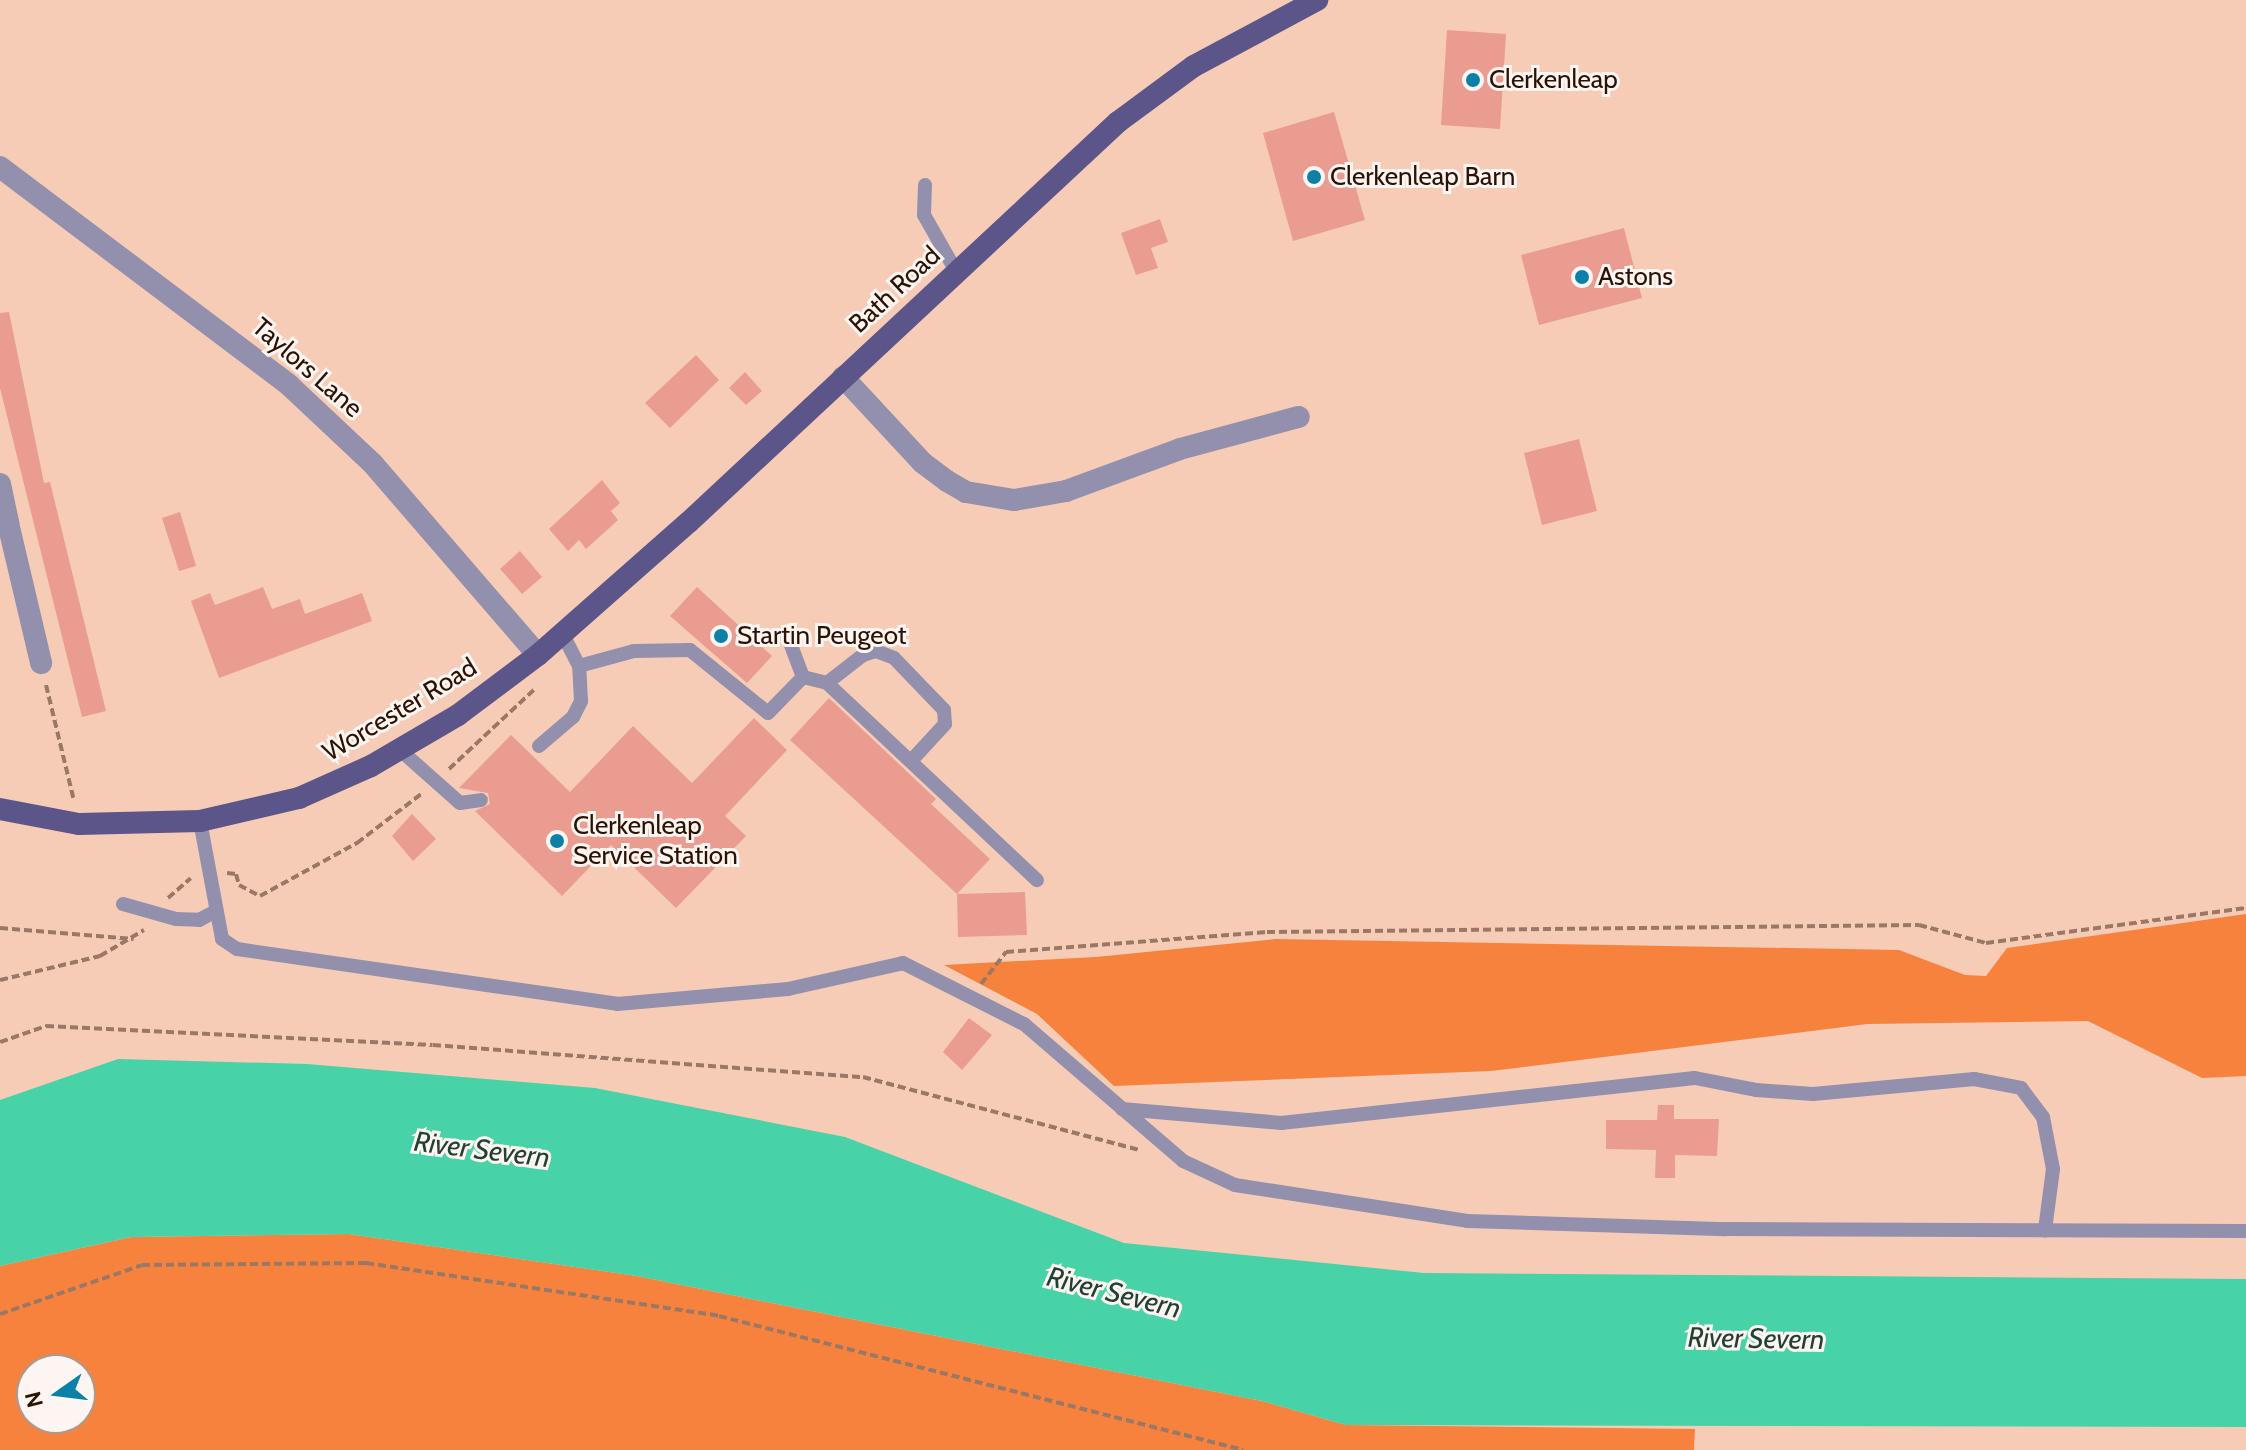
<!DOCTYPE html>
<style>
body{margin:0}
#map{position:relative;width:2246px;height:1450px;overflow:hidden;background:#f7ccb6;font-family:Cabin,sans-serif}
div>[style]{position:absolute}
.green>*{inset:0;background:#f6823e}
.water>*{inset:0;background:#48d2a7}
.building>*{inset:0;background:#ea9c91}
.path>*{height:4px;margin-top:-2px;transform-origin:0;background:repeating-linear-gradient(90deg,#9b7866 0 8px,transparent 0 12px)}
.service>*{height:14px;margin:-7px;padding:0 7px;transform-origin:7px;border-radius:7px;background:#9290ad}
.minor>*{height:22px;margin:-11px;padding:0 11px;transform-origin:11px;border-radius:11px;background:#9290ad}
.primary>*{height:22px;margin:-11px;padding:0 11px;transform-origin:11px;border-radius:11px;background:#5b5589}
.dots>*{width:22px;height:22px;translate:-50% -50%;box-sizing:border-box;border:4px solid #fdf5f1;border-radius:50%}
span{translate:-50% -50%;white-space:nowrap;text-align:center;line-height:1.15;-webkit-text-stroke:6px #fdf5f1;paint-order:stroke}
.poi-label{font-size:26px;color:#2b1204}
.left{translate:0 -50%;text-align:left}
.street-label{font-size:26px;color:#2b1204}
.water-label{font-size:28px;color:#234035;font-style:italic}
.north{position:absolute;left:16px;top:1354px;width:80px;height:80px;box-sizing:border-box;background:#fdf5f1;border:2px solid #a99a92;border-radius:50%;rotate:256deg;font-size:22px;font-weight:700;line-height:32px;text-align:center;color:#2b1204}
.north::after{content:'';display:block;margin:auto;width:28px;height:36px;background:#0c81a8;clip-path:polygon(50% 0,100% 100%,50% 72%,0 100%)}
</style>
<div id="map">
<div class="green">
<i style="clip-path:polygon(2246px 914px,2246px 1076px,2202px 1078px,2088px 1021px,1867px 1024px,1491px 1071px,1114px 1086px,1037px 1014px,944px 965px,1096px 957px,1276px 939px,1899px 950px,1965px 975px,1986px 976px,2007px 948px)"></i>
<i style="clip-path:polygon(evenodd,349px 1234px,637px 1276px,1262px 1401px,1346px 1425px,1695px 1429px,1694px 1450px,0 1450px,0 1266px,131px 1237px,349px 1234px,32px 1370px,80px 1370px,80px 1418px,32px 1418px,32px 1370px)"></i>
</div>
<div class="water">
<i style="clip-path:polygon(118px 1059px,307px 1064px,595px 1088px,845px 1137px,1124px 1243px,1424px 1273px,2246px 1279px,2246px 1427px,1346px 1425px,1262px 1401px,637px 1276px,349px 1234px,131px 1237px,0 1266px,0 1100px)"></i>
</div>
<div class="building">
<i style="clip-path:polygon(1447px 30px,1506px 34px,1500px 129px,1441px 125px)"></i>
<i style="clip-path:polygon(1334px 112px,1365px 220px,1293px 241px,1263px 133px)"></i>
<i style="clip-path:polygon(1160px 219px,1168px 242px,1151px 248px,1158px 268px,1136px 275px,1121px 233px)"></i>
<i style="clip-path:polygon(1624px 228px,1642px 298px,1539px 325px,1521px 255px)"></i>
<i style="clip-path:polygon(9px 312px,44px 483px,50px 482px,106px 711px,82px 717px,0 388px,0 313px)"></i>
<i style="clip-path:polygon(696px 355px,719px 380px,670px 428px,645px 403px)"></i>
<i style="clip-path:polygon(745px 372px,762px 391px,746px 405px,729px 388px)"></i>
<i style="clip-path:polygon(1579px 439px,1597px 511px,1542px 525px,1524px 453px)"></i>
<i style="clip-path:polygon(602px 480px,620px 503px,611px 511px,618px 520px,586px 549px,579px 540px,568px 551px,549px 529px)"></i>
<i style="clip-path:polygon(180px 512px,196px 566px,179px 571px,162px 518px)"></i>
<i style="clip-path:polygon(520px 551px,542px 577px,522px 594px,500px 569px)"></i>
<i style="clip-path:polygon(263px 587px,272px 609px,300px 599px,305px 614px,362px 593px,372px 621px,219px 678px,191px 601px,210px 593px,215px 605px)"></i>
<i style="clip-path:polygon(697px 587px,772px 656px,747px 683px,670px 616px)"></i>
<i style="clip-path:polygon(829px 698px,936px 799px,931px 804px,990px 859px,957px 894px,790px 740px)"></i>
<i style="clip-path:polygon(754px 718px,787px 750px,725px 816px,746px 836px,676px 908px,611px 845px,562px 896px,475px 811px,490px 804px,488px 793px,459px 788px,511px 735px,570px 792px,633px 726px,692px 783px)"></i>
<i style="clip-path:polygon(412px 814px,436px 839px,413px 861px,392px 836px)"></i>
<i style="clip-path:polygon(1025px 892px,1027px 935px,958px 937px,957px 894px)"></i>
<i style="clip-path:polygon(969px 1018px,992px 1035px,962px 1070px,943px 1052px)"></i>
<i style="clip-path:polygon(1658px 1105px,1674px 1105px,1674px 1119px,1719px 1119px,1717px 1156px,1675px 1155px,1675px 1178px,1655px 1178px,1656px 1150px,1606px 1149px,1606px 1120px,1657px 1120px)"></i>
</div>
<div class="path">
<i style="left:46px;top:685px;width:119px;rotate:76.4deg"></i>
<i style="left:449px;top:769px;width:119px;rotate:-43deg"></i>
<i style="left:227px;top:873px;width:9px;rotate:6deg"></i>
<i style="left:236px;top:874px;width:11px;rotate:75deg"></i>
<i style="left:239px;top:885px;width:24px;rotate:28deg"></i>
<i style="left:260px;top:896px;width:111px;rotate:-28.7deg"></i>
<i style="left:357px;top:843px;width:81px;rotate:-37.4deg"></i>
<i style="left:168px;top:898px;width:30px;rotate:-41deg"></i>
<i style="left:0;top:928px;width:134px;rotate:4.7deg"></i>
<i style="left:0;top:980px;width:103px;rotate:-13.5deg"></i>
<i style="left:100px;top:956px;width:51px;rotate:-30.6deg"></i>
<i style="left:981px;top:984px;width:41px;rotate:-52deg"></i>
<i style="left:1006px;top:952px;width:262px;rotate:-4.4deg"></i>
<i style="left:1267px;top:932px;width:652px;rotate:-0.62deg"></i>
<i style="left:1919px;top:925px;width:69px;rotate:15deg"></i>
<i style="left:1986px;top:943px;width:262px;rotate:-7.7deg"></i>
<i style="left:0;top:1042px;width:49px;rotate:-19.2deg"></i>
<i style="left:46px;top:1026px;width:387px;rotate:2.8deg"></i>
<i style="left:433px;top:1045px;width:431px;rotate:4.3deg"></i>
<i style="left:863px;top:1077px;width:286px;rotate:14.8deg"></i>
<i style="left:0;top:1314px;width:150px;rotate:-19deg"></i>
<i style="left:142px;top:1265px;width:224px;rotate:-0.5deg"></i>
<i style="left:366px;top:1263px;width:357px;rotate:8.5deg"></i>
<i style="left:719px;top:1316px;width:541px;rotate:14.34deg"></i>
</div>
<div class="service">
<i style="left:925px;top:185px;width:30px;rotate:92deg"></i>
<i style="left:924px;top:215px;width:64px;rotate:60.3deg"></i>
<i style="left:786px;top:632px;width:48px;rotate:69.3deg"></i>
<i style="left:579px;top:666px;width:57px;rotate:-15.3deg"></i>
<i style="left:634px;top:651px;width:56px;rotate:-1deg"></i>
<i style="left:690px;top:650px;width:100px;rotate:38.9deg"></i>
<i style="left:768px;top:713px;width:50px;rotate:-45.8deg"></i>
<i style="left:803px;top:677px;width:25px;rotate:14deg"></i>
<i style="left:827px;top:683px;width:288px;rotate:43.2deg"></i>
<i style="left:827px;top:683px;width:46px;rotate:-37.9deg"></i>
<i style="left:863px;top:655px;width:14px;rotate:-17deg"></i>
<i style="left:876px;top:651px;width:19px;rotate:21deg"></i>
<i style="left:894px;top:658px;width:72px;rotate:46.1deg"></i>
<i style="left:944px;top:710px;width:14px;rotate:86deg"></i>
<i style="left:945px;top:724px;width:50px;rotate:132.6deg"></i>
<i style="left:539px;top:746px;width:45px;rotate:-40.5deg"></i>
<i style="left:573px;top:717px;width:18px;rotate:-63deg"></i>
<i style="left:581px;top:701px;width:35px;rotate:-93deg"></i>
<i style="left:579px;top:666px;width:37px;rotate:-117deg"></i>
<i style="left:399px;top:749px;width:81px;rotate:41.5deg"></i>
<i style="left:460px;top:803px;width:21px;rotate:-8deg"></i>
<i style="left:200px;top:821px;width:120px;rotate:79.4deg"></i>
<i style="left:222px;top:939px;width:18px;rotate:34deg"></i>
<i style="left:237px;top:949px;width:384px;rotate:8.2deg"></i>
<i style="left:617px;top:1004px;width:172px;rotate:-5deg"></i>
<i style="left:788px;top:989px;width:118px;rotate:-12.7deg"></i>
<i style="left:903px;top:963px;width:136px;rotate:26.8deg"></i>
<i style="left:1024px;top:1024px;width:210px;rotate:40.7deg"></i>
<i style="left:1183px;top:1161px;width:57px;rotate:24.8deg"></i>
<i style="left:1235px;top:1185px;width:235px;rotate:8.8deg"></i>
<i style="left:1467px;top:1221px;width:259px;rotate:1.8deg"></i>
<i style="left:1726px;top:1229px;width:519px;rotate:0.22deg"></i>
<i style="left:123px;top:904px;width:55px;rotate:15.8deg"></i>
<i style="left:176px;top:919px;width:23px;rotate:2deg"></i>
<i style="left:199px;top:920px;width:19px;rotate:-28deg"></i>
<i style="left:1122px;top:1109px;width:160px;rotate:5deg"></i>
<i style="left:1281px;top:1123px;width:416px;rotate:-6.2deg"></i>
<i style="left:1695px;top:1078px;width:62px;rotate:11.1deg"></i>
<i style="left:1756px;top:1090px;width:57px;rotate:4deg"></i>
<i style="left:1813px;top:1094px;width:162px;rotate:-5.3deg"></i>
<i style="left:1974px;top:1079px;width:48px;rotate:10.8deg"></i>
<i style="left:2021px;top:1088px;width:36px;rotate:53deg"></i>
<i style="left:2043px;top:1117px;width:53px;rotate:79.1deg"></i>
<i style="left:2053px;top:1169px;width:62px;rotate:97.5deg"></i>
</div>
<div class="minor">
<i style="left:0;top:167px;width:362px;rotate:37deg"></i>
<i style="left:289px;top:385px;width:115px;rotate:43.2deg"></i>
<i style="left:373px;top:464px;width:252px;rotate:49.2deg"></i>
<i style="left:843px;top:377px;width:117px;rotate:47.1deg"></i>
<i style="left:923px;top:463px;width:30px;rotate:37deg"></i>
<i style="left:947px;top:481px;width:22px;rotate:30deg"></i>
<i style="left:966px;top:492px;width:49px;rotate:9.5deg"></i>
<i style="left:1014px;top:500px;width:53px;rotate:-9.8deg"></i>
<i style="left:1066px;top:491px;width:121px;rotate:-20.2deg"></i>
<i style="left:1180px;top:449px;width:123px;rotate:-15.1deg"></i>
<i style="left:0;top:484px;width:40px;rotate:78deg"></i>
<i style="left:8px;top:523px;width:8px;rotate:166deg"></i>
<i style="left:8px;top:523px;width:144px;rotate:76.7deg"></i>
</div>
<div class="primary">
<i style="left:0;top:809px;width:80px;rotate:10.8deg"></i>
<i style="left:79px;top:824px;width:121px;rotate:-1.4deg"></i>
<i style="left:200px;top:821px;width:102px;rotate:-13.1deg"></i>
<i style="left:299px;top:798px;width:79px;rotate:-24deg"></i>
<i style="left:371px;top:766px;width:101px;rotate:-30.4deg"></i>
<i style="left:458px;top:715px;width:100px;rotate:-36.9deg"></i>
<i style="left:538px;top:655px;width:201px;rotate:-41.4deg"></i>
<i style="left:689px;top:522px;width:587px;rotate:-43deg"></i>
<i style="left:1118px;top:122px;width:94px;rotate:-36.4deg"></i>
<i style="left:1194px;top:66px;width:140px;rotate:-28.2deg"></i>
</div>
<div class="dots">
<i style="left:1473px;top:80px;background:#0c81a8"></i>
<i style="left:1314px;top:177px;background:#0c81a8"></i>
<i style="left:1582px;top:277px;background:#0c81a8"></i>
<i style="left:721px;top:636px;background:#0c81a8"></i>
<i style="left:557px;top:841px;background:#0c81a8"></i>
</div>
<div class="poi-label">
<span class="left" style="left:1489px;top:80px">Clerkenleap</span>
<span class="left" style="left:1330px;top:177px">Clerkenleap Barn</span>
<span class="left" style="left:1598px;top:277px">Astons</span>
<span class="left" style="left:737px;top:636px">Startin Peugeot</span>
<span class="left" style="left:573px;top:841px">Clerkenleap<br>Service Station</span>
</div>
<div class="street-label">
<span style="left:895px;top:290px;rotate:-43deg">Bath Road</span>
<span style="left:307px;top:368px;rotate:41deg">Taylors Lane</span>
<span style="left:400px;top:710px;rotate:-31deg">Worcester Road</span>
</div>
<div class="water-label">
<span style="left:482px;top:1149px;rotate:7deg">River Severn</span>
<span style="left:1114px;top:1292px;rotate:14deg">River Severn</span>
<span style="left:1756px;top:1338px;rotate:1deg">River Severn</span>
</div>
<div class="north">N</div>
</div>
